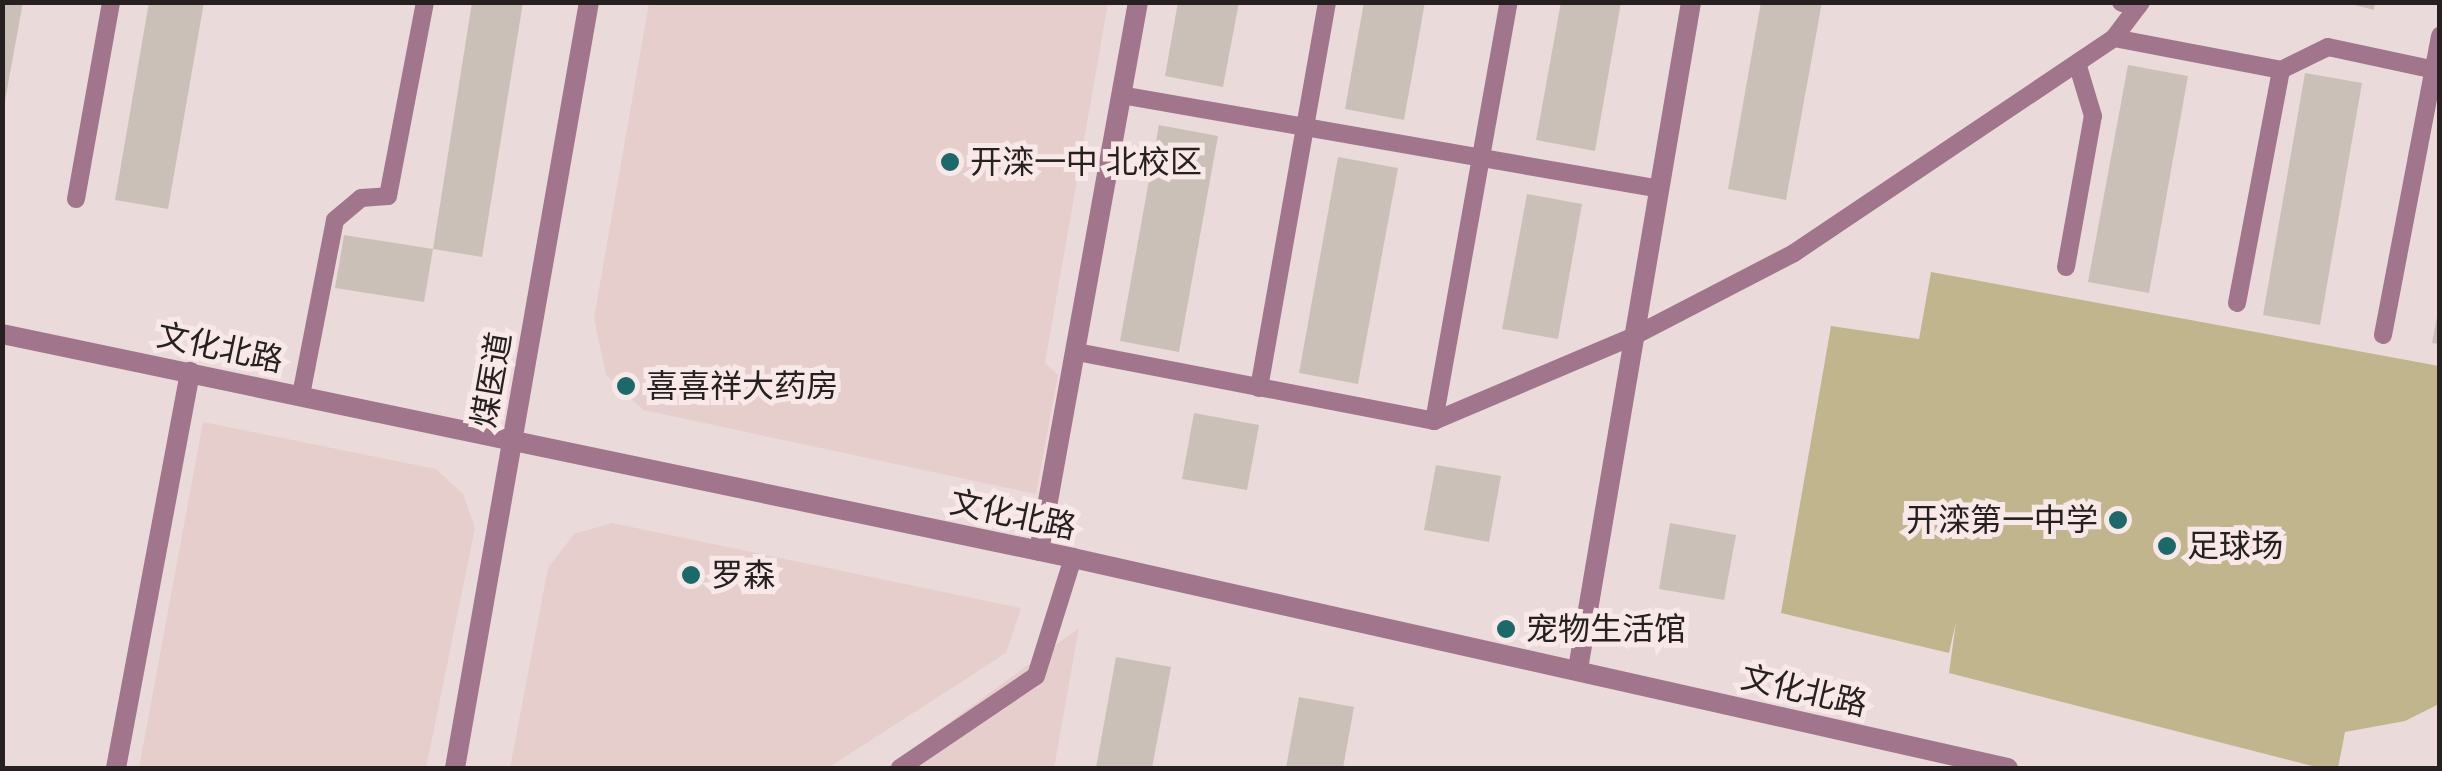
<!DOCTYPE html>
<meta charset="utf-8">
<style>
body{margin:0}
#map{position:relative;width:2442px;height:771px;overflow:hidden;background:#eadbda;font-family:"Times New Roman","Noto Sans SC",serif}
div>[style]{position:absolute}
.built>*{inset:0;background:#e6cecc}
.green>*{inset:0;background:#c1b58e}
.building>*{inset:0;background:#cbc0b8}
.service>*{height:18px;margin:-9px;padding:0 9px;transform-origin:9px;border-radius:9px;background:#a1758b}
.minor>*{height:20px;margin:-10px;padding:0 10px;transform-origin:10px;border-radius:10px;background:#a1758b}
.tertiary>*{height:20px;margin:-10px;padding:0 10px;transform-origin:10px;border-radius:10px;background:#a1758b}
.dots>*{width:28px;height:28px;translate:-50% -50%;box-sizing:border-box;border:5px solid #f8e8e7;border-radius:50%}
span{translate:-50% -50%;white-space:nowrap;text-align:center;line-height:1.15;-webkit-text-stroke:10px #f8e8e7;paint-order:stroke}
.poi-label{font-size:32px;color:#262120}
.left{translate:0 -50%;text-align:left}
.right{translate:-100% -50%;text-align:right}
.street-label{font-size:32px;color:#262120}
.frame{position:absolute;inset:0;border:5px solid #262120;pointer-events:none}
</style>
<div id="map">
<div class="built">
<i style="clip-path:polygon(649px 3px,1108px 3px,1045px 363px,1058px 375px,1036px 494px,643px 410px,606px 375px,594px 318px)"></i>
<i style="clip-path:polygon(203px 422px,436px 469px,463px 494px,475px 528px,426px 768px,139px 768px)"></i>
<i style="clip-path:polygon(612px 523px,1021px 608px,1006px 653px,828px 768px,510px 768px,548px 568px,574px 534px)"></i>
<i style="clip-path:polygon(1079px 628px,1054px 768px,886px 768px)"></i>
</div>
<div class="green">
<i style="clip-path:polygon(1931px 272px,2439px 366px,2439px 704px,2405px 721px,2345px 732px,2338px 768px,2320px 768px,1949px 673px,1956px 622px,1949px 653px,1781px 613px,1831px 326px,1919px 339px)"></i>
</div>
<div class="building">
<i style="clip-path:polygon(2px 2px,23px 2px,4px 106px,2px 106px)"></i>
<i style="clip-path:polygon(149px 2px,204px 2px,168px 209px,115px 200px)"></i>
<i style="clip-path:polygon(472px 2px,523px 2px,482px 257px,433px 249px)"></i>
<i style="clip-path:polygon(1178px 2px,1239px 2px,1223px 87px,1165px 76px)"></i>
<i style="clip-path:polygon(1364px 2px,1425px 2px,1404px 120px,1345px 109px)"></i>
<i style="clip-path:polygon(1561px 2px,1621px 2px,1595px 151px,1536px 140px)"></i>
<i style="clip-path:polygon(1761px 2px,1822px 2px,1786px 200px,1728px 189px)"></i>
<i style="clip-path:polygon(2343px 2px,2375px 2px,2374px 10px)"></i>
<i style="clip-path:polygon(2128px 65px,2188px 76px,2149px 293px,2088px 282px)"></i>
<i style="clip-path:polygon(2305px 73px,2362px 83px,2320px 325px,2263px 315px)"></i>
<i style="clip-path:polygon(1159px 125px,1218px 136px,1179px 352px,1120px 341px)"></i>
<i style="clip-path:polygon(1338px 157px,1398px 168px,1358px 384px,1299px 373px)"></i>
<i style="clip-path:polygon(1527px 194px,1582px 204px,1558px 339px,1502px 329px)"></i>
<i style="clip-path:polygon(344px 235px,433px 249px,424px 302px,335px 288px)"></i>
<i style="clip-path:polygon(2438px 312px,2440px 312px,2440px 344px,2432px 343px)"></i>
<i style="clip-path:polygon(1194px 413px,1259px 425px,1247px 490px,1182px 479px)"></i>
<i style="clip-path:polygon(1436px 465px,1501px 476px,1489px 542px,1424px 530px)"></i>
<i style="clip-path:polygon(1670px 523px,1736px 535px,1724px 600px,1659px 589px)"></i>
<i style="clip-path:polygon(1116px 657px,1171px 667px,1152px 768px,1096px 768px)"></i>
<i style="clip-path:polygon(1299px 697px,1354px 707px,1343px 768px,1286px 768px)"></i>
</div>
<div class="service">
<i style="left:2114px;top:38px;width:170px;rotate:10.8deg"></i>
<i style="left:2281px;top:70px;width:52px;rotate:-26.1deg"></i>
<i style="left:2328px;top:47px;width:115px;rotate:12.1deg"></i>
<i style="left:1121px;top:95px;width:547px;rotate:9.89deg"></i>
<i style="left:76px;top:199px;width:200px;rotate:-79.9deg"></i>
<i style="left:2066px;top:267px;width:153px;rotate:-79.9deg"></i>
<i style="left:2093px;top:116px;width:55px;rotate:-106.8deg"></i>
<i style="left:2237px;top:303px;width:237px;rotate:-79.3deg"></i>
<i style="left:2383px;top:335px;width:305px;rotate:-79.2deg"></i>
<i style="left:1077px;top:352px;width:364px;rotate:10.9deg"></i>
<i style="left:1434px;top:421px;width:217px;rotate:-23deg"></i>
<i style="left:1634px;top:336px;width:180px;rotate:-27.4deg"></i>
<i style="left:1794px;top:253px;width:386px;rotate:-33.9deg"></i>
<i style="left:2114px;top:38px;width:45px;rotate:-53.1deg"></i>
<i style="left:1259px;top:388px;width:392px;rotate:-80deg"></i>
<i style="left:301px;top:395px;width:178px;rotate:-79deg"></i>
<i style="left:335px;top:220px;width:34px;rotate:-40deg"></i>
<i style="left:361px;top:198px;width:27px;rotate:-4deg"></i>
<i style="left:388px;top:196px;width:197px;rotate:-79.2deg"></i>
<i style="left:1434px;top:421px;width:426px;rotate:-79.9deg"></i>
<i style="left:900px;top:768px;width:164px;rotate:-34.1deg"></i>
<i style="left:1036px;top:676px;width:124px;rotate:-72.6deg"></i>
</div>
<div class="minor">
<i style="left:2122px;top:2px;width:16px;rotate:11deg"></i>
<i style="left:1039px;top:551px;width:558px;rotate:-79.78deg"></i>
<i style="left:1578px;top:669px;width:677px;rotate:-80.38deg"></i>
<i style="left:116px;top:768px;width:403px;rotate:-79.4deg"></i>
</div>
<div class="tertiary">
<i style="left:2px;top:334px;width:1094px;rotate:11.81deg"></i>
<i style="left:1073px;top:558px;width:958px;rotate:12.66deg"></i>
<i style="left:455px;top:768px;width:778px;rotate:-80.08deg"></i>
</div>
<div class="dots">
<i style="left:950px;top:162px;background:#1c696a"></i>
<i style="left:626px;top:386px;background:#1c696a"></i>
<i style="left:2118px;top:520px;background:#1c696a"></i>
<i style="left:2167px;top:546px;background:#1c696a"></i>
<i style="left:691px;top:575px;background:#1c696a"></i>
<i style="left:1506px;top:629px;background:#1c696a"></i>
</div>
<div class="poi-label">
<span class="left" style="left:970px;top:162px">开滦一中 北校区</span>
<span class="left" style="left:646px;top:386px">喜喜祥大药房</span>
<span class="right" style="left:2098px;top:520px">开滦第一中学</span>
<span class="left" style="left:2187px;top:546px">足球场</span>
<span class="left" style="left:711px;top:575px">罗森</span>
<span class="left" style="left:1526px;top:629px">宠物生活馆</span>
</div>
<div class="street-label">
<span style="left:220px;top:348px;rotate:12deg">文化北路</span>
<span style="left:492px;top:380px;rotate:-80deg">煤医道</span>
<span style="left:1013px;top:515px;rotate:12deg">文化北路</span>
<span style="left:1804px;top:691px;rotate:13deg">文化北路</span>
</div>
<div class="frame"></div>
</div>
